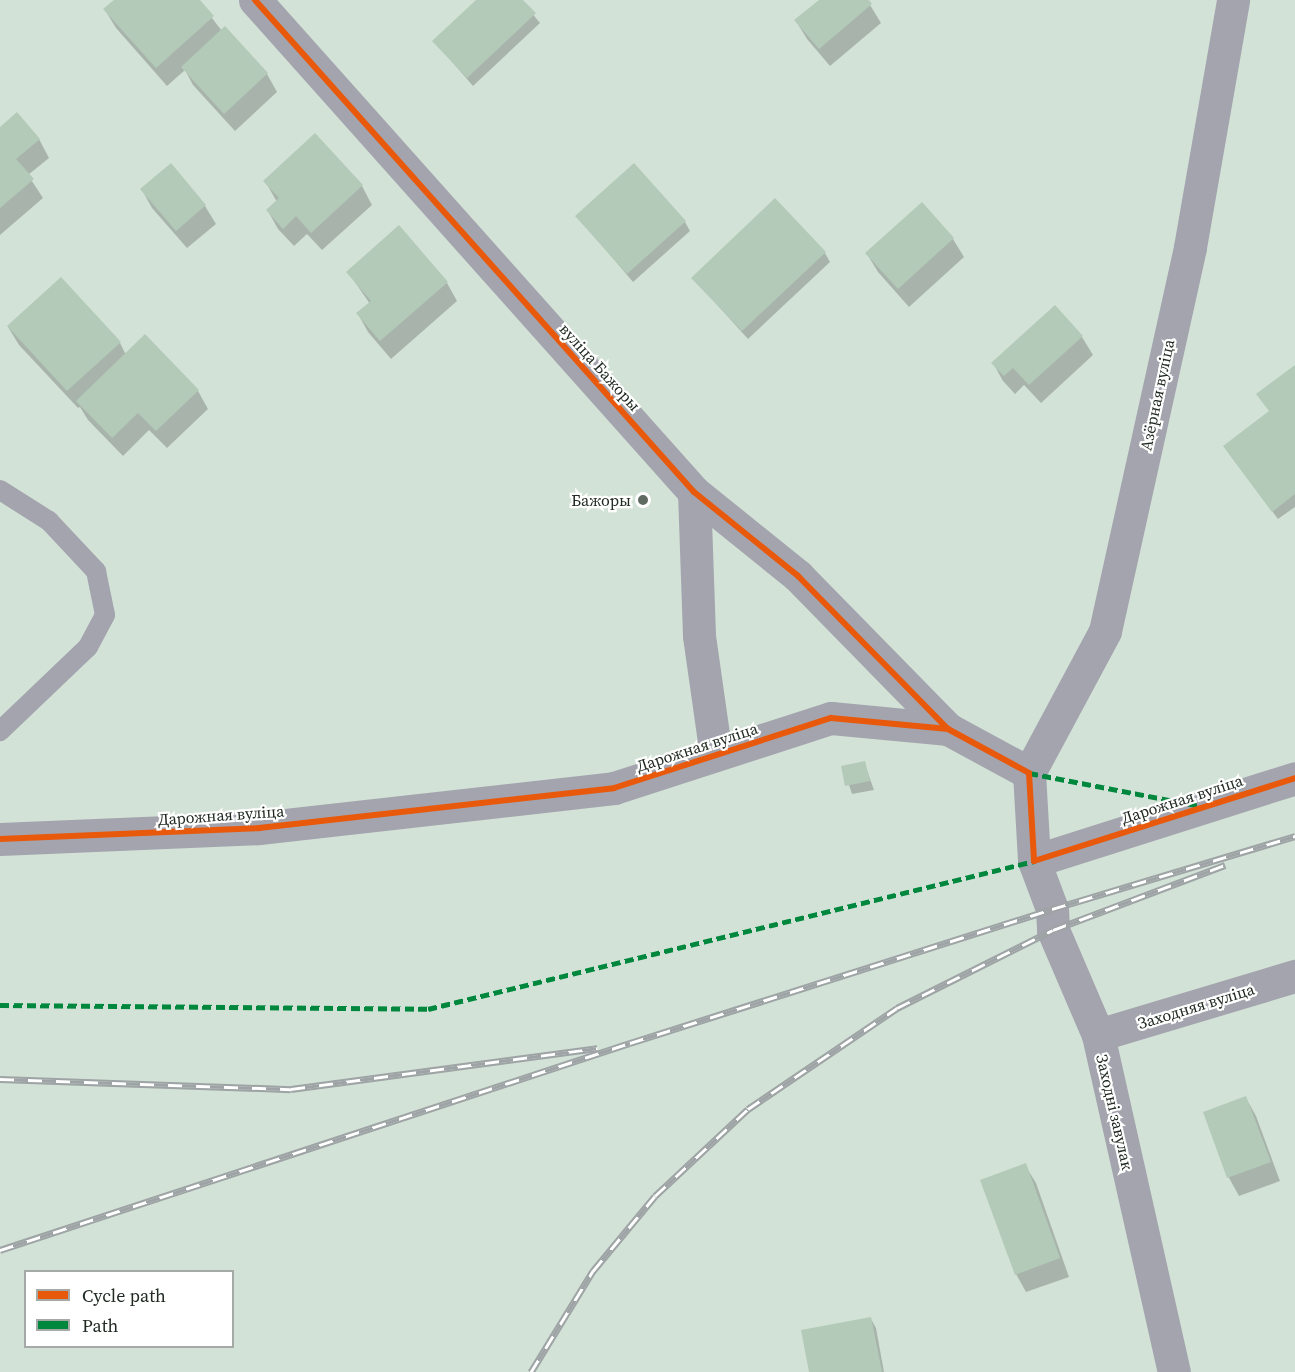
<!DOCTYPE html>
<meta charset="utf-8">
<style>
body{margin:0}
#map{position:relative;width:1295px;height:1372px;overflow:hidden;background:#d3e2d6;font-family:"Source Serif 4",serif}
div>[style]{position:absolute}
.shadow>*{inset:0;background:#0003}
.building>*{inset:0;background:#b3cab8}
.lane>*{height:20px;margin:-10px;padding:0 10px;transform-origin:10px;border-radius:10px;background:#a4a4af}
.street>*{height:33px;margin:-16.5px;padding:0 16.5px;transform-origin:16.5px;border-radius:16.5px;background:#a4a4af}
.rail>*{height:7px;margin-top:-3.5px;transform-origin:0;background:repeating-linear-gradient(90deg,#fff 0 14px,#9ea3a5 0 28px);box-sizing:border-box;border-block:2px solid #9ea3a5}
.quiet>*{height:4.5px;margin-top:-2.25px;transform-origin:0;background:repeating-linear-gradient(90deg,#00873e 0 9px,transparent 0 13.5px)}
.cycleway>*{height:6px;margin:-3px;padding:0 3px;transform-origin:3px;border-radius:3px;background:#e8590c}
.dots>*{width:16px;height:16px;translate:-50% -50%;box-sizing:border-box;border:3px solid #fff;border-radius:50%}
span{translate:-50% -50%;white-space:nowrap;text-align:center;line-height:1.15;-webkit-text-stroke:4.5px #fff;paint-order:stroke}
.street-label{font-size:16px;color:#202a22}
.poi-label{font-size:16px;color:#202a22}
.right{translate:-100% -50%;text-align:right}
.legend{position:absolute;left:24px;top:1270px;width:210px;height:78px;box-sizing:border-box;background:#fff;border:2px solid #a6aaa7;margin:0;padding:8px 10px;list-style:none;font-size:18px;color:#202a22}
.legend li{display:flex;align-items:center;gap:12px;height:30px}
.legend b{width:30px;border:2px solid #a6aaa7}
</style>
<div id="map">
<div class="shadow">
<i style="clip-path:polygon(116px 0,198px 0,222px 31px,267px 74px,277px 92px,235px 131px,193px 85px,185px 70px,167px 86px,116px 28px,105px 10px)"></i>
<i style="clip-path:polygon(478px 0,521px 0,540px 23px,473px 86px,434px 41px)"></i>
<i style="clip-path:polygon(821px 0,867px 0,881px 23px,830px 66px,807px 39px,796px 21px)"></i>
<i style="clip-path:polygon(0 129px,39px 139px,49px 158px,28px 175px,43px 198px,0 235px)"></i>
<i style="clip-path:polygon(315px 135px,362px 186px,372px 205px,322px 250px,307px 234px,294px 246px,278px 229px,268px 211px,277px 202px,265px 181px)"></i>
<i style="clip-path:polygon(142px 190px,205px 206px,216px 224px,187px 248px,152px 208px)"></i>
<i style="clip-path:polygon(922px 204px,953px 239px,964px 257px,909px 307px,878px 272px,867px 254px)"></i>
<i style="clip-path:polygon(577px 216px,685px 222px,690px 231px,633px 282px)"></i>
<i style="clip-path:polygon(825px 253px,830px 262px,748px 339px,693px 278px)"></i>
<i style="clip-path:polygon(348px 272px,447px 283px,457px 301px,391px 359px,368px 332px,358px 314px,370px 304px)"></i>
<i style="clip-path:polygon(1055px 307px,1082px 337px,1093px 355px,1041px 403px,1024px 385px,1015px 394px,1003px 381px,993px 363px)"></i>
<i style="clip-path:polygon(8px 327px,120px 343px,126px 355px,198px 391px,208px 409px,167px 448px,149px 430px,123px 456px,88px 420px,80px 407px,78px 408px,19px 345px)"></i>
<i style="clip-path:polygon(1295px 367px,1295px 507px,1278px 519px,1230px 455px,1270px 412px)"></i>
<i style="clip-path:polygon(864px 762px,874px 790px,852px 794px,843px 767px)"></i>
<i style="clip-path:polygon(1246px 1098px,1256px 1116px,1280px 1181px,1239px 1196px,1229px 1178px,1205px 1113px)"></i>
<i style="clip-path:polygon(1025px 1165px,1036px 1183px,1069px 1277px,1026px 1292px,1016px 1274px)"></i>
<i style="clip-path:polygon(871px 1319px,876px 1328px,884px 1372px,811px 1372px)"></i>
</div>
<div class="building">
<i style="clip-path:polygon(114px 0,200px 0,214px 16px,156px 68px,103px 9px)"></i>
<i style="clip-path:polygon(476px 0,523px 0,536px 13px,467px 78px,432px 41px)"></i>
<i style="clip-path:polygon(819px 0,869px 0,872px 4px,819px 49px,794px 20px)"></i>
<i style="clip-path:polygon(225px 26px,268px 73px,224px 114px,181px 67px)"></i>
<i style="clip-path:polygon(17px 112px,40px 139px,16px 159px,34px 179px,0 208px,0 127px)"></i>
<i style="clip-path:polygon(315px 133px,363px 185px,311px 233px,296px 216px,283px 229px,266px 210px,279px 198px,263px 181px)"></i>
<i style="clip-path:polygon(171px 163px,206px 205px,176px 231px,140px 189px)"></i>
<i style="clip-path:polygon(634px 163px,686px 221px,627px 274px,575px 216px)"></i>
<i style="clip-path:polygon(775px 198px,826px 252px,742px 331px,691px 278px)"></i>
<i style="clip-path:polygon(922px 202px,954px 238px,898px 289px,865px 253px)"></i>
<i style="clip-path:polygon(399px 225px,448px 282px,380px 341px,356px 313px,371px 301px,346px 272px)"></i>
<i style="clip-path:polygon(61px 277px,121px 342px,67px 391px,7px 326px)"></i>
<i style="clip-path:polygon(1055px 305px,1083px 336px,1029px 385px,1013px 368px,1004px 376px,991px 363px)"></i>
<i style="clip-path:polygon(145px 334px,199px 390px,156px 431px,138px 413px,112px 438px,76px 401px)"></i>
<i style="clip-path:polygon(1295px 365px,1295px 494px,1272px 512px,1223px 446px,1269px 411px,1256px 394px)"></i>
<i style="clip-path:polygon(865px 761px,870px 781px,845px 786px,841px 766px)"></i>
<i style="clip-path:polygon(1246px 1096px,1271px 1162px,1227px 1178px,1203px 1112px)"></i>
<i style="clip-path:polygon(1026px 1163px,1060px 1258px,1015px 1275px,980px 1180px)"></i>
<i style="clip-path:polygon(871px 1317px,882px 1372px,809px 1372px,801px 1330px)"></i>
</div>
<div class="lane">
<i style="left:0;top:490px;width:58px;rotate:32.3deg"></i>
<i style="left:49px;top:521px;width:69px;rotate:46.8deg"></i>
<i style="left:96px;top:571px;width:45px;rotate:78.4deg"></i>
<i style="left:105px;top:615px;width:36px;rotate:118deg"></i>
<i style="left:88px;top:647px;width:122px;rotate:136.3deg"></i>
</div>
<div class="street">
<i style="left:255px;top:0;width:659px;rotate:48.26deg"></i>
<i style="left:694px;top:492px;width:134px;rotate:38.9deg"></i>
<i style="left:798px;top:576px;width:214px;rotate:45.6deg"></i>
<i style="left:694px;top:492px;width:144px;rotate:88deg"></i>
<i style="left:699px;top:636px;width:120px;rotate:81.9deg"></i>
<i style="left:1029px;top:773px;width:161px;rotate:-61.8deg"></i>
<i style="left:1105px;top:631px;width:393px;rotate:-77.5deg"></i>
<i style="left:1190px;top:247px;width:251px;rotate:-80.1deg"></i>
<i style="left:0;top:839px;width:259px;rotate:-2.4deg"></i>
<i style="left:259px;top:828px;width:357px;rotate:-6.4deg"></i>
<i style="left:614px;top:788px;width:228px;rotate:-17.9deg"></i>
<i style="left:831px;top:718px;width:118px;rotate:5.4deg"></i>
<i style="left:948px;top:729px;width:92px;rotate:28.5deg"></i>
<i style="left:1029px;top:773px;width:88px;rotate:86.7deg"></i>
<i style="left:1034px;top:861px;width:274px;rotate:-17.6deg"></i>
<i style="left:1034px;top:861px;width:51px;rotate:69.4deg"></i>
<i style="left:1052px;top:909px;width:21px;rotate:87deg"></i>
<i style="left:1053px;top:930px;width:114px;rotate:66.8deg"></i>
<i style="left:1098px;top:1035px;width:345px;rotate:77.3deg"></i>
<i style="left:1098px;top:1035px;width:206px;rotate:-16.7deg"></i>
</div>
<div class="rail">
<i style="left:0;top:1079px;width:291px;rotate:2deg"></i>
<i style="left:291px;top:1089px;width:309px;rotate:-7.6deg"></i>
<i style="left:0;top:1250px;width:663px;rotate:-18.19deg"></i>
<i style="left:630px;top:1043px;width:443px;rotate:-17.6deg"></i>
<i style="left:1052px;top:909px;width:254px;rotate:-16.7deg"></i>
<i style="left:531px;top:1372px;width:119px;rotate:-58.5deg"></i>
<i style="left:593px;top:1271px;width:97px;rotate:-50.4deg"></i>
<i style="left:655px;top:1196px;width:127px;rotate:-43.1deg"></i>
<i style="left:748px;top:1109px;width:180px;rotate:-34.1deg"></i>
<i style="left:897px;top:1008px;width:174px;rotate:-26.6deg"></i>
<i style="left:1053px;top:930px;width:184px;rotate:-20.7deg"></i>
</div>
<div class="quiet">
<i style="left:1029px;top:773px;width:174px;rotate:10.9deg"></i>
<i style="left:0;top:1005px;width:428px;rotate:0.5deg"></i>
<i style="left:428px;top:1009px;width:624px;rotate:-13.72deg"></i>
</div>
<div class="cycleway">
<i style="left:255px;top:0;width:659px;rotate:48.26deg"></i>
<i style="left:694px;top:492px;width:134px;rotate:38.9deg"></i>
<i style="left:798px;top:576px;width:214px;rotate:45.6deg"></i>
<i style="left:0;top:839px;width:259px;rotate:-2.4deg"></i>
<i style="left:259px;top:828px;width:357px;rotate:-6.4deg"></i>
<i style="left:614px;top:788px;width:228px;rotate:-17.9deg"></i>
<i style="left:831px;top:718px;width:118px;rotate:5.4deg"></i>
<i style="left:948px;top:729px;width:92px;rotate:28.5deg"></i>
<i style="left:1029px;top:773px;width:88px;rotate:86.7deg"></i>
<i style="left:1034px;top:861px;width:274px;rotate:-17.6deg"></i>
</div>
<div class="dots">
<i style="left:643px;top:500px;background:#5f6a61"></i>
</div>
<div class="street-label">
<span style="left:600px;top:367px;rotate:48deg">вуліца Бажоры</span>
<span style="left:1157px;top:395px;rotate:-78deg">Азёрная вуліца</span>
<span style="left:697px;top:747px;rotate:-18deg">Дарожная вуліца</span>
<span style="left:1182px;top:799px;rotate:-18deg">Дарожная вуліца</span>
<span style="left:221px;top:815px;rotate:-4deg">Дарожная вуліца</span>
<span style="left:1196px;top:1006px;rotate:-17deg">Заходняя вуліца</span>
<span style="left:1115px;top:1112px;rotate:77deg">Заходні завулак</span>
</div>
<div class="poi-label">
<span class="right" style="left:631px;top:500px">Бажоры</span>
</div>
<ul class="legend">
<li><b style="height:8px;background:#e8590c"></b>Cycle path</li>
<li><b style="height:8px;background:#00873e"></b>Path</li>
</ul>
</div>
